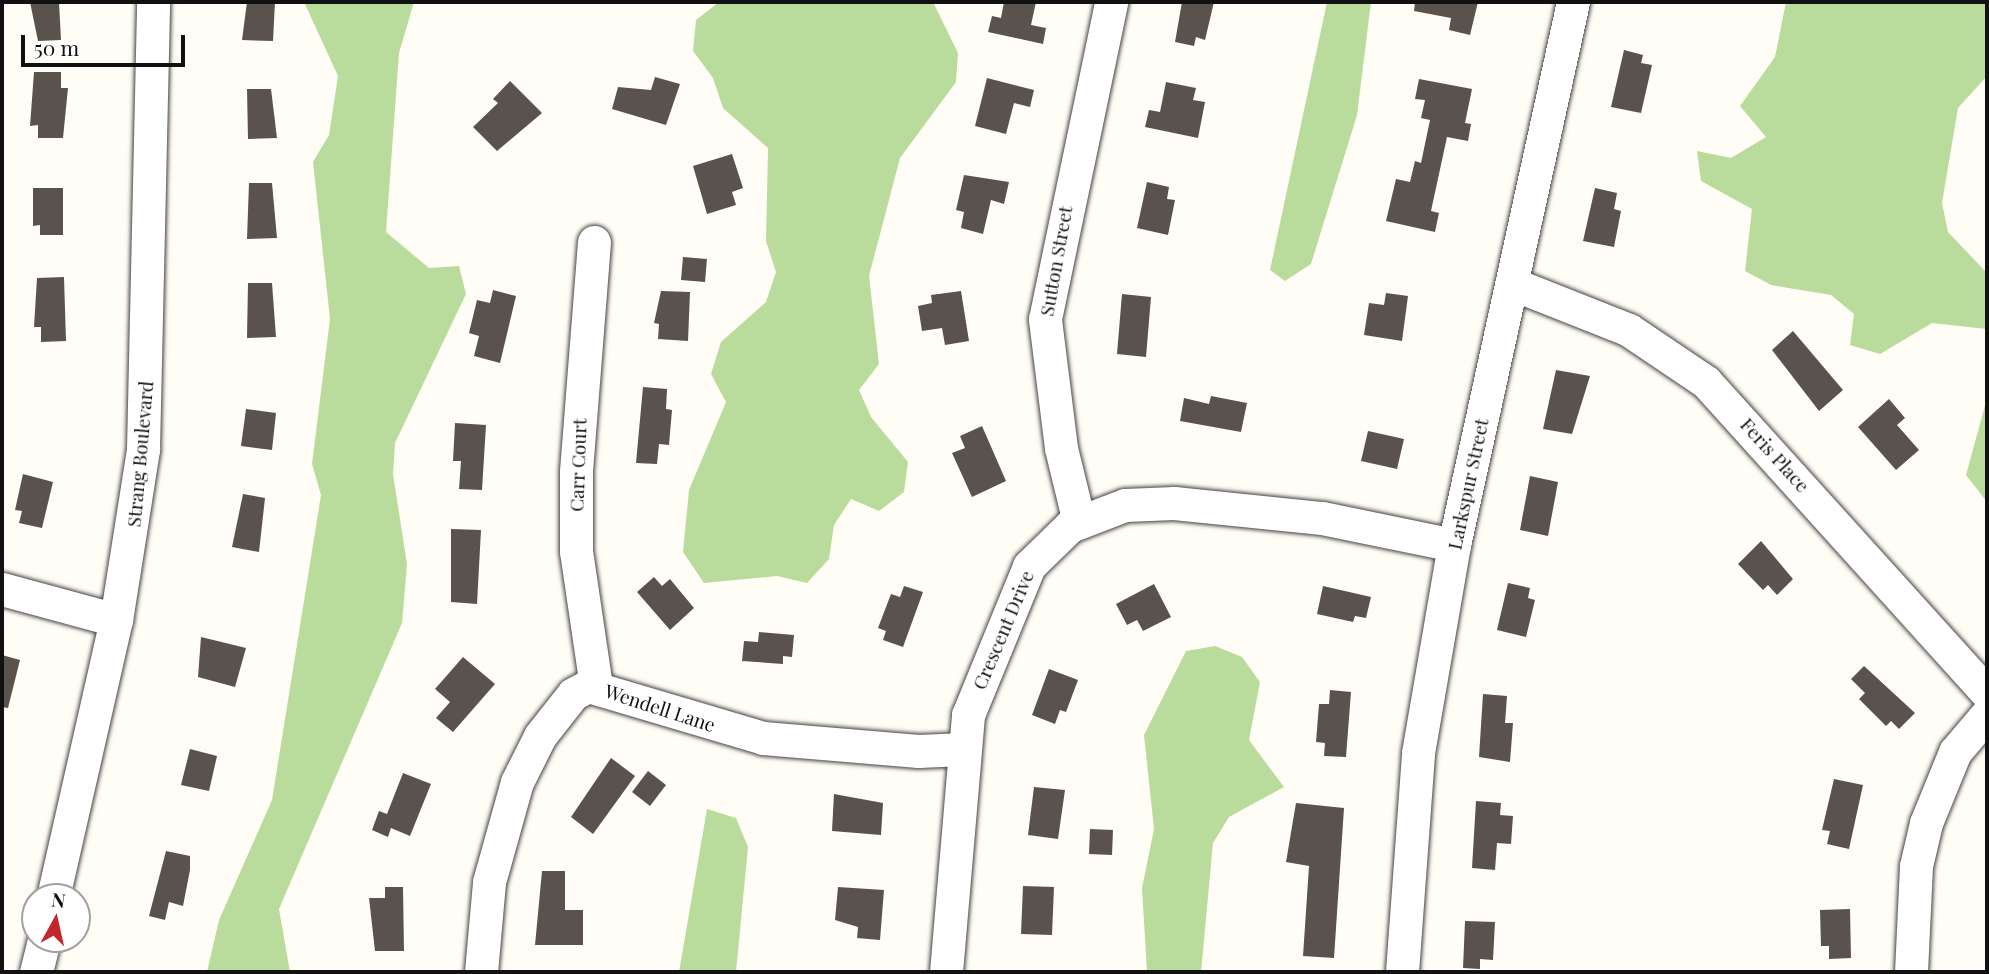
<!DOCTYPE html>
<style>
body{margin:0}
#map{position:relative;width:1989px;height:974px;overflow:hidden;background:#fffdf5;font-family:"Playfair Display",serif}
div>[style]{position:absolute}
.forest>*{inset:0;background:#b9dc9c}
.building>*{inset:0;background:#5a524d}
.roads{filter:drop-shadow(0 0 2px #444) drop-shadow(0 0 2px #444)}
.minor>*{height:33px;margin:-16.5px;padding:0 16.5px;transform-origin:16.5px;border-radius:16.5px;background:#fff}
span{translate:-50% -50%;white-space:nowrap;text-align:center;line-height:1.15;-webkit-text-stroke:7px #fff;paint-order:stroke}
.street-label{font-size:19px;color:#111}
.frame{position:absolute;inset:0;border:4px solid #111;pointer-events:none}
.north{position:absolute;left:21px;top:883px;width:70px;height:70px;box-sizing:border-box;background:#fff;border:2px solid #a0a0a0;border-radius:50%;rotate:8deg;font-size:19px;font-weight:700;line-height:28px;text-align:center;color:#111}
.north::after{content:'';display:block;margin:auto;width:24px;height:32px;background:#c4262e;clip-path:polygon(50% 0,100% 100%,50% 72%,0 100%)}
.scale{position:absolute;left:21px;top:35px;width:164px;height:32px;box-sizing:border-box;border:4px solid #111;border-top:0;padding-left:9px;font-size:21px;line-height:24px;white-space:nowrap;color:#111;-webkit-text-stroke:5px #fff;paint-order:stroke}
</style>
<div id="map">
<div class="forest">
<i style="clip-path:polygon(304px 2px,414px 2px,399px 53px,386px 232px,429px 268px,459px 266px,466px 294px,395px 443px,393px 474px,407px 564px,402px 623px,279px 909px,290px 972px,207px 972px,219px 920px,272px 800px,321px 495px,312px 464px,330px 319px,313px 162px,329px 135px,338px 76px)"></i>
<i style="clip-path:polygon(719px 2px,933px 2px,958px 53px,956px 82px,900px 158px,869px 276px,879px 364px,859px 390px,871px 417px,908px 462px,904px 492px,879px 511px,851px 499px,834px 525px,829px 559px,807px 583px,777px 576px,704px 583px,683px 552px,689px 490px,726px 402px,711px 374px,721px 342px,766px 302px,776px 272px,766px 241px,768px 148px,723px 108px,713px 78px,693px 51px,696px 20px)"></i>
<i style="clip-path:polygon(1327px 2px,1371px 2px,1357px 115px,1311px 264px,1285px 281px,1270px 270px)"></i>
<i style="clip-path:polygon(1786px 2px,1987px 2px,1987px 76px,1958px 108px,1942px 203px,1948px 232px,1987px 273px,1987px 329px,1932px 323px,1880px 354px,1850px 345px,1854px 314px,1831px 295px,1771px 285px,1745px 271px,1752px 209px,1701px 181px,1697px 151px,1731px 158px,1766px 137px,1740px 106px,1775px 57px)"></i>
<i style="clip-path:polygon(1987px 398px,1987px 502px,1966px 475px)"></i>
<i style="clip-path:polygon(1215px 646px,1242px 657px,1260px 682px,1249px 740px,1284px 787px,1229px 817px,1213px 843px,1201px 972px,1147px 972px,1142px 888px,1154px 829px,1144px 735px,1186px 651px)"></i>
<i style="clip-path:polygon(707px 809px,736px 818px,748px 847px,736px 972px,679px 972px)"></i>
</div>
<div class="building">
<i style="clip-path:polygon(30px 2px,59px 2px,61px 40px,38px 41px)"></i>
<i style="clip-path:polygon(247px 2px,275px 2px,273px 41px,242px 40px)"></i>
<i style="clip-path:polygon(1004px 2px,1036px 2px,1031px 25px,1046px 28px,1043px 44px,988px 32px,992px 16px,1001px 18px)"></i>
<i style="clip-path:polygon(1182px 2px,1214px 2px,1205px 40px,1196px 37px,1194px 46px,1175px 42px)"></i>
<i style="clip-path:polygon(1415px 2px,1478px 2px,1470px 35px,1449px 30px,1451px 18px,1414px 11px)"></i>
<i style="clip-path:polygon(1624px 50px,1643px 55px,1641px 63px,1652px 65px,1641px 113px,1611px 107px)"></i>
<i style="clip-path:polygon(34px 72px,61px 72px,61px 88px,68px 88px,63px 138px,38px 138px,38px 125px,30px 126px)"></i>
<i style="clip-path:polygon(655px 77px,680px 84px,666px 125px,612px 109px,618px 87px,651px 90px)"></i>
<i style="clip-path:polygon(987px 78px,1034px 90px,1030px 107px,1014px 103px,1006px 134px,975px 126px)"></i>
<i style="clip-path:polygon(1419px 79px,1472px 89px,1465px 123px,1471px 124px,1468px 141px,1447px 137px,1431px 211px,1439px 213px,1435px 232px,1386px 221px,1396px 179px,1410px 182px,1415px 161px,1421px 163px,1430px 120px,1421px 118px,1425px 100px,1415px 99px)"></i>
<i style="clip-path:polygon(510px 81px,542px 113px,497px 151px,473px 127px,498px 103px,493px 99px)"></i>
<i style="clip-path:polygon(1166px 82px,1196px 88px,1193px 100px,1205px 102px,1198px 138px,1145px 127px,1149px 110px,1160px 112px)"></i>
<i style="clip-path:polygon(247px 89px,271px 89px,277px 138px,248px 139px)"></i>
<i style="clip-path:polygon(732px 154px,743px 188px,732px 192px,736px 205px,707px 214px,693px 166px)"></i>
<i style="clip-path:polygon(964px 175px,1009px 182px,1004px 204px,991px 200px,983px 234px,961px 228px,964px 212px,956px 210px)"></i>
<i style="clip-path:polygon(1147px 182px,1169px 187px,1167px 199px,1175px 200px,1168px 235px,1137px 228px)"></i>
<i style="clip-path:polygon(249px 183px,272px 183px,277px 238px,247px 239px)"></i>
<i style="clip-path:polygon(33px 188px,63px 188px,63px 235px,40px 235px,40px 225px,33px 226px)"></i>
<i style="clip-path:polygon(1595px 188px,1617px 193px,1614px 209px,1621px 211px,1614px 247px,1583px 241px)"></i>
<i style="clip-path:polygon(683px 257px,707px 259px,705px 282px,681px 280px)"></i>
<i style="clip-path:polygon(64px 277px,66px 341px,41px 342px,41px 327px,34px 327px,37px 278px)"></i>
<i style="clip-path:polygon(248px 283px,272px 283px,276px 337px,247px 338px)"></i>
<i style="clip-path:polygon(493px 290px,516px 296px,500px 363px,474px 356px,479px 336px,469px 333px,477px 300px,490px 303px)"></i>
<i style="clip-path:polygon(661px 291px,690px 292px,688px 341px,658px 339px,659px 324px,654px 323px)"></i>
<i style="clip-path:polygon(961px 291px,969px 341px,945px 345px,942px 328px,922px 331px,918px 306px,932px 303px,931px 295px)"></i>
<i style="clip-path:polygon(1386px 293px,1408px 296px,1402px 341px,1364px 335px,1369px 303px,1384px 305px)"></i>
<i style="clip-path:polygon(1122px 294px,1151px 297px,1146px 357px,1117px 354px)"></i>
<i style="clip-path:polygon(1793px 331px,1843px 390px,1819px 411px,1772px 350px)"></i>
<i style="clip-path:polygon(1556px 370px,1590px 376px,1572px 434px,1543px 429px)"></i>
<i style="clip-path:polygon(643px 387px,667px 389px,666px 409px,672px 410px,669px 445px,659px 444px,657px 464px,636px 463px)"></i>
<i style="clip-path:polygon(1211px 396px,1247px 403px,1241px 432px,1180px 421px,1184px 398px,1209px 404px)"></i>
<i style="clip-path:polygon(1889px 399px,1905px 418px,1897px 425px,1919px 450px,1896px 470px,1858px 427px)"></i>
<i style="clip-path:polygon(246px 409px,276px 413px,272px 450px,241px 446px)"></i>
<i style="clip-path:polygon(455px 423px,486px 425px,482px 490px,459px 489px,461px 461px,453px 461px)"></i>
<i style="clip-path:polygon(982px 426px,1006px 481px,972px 497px,952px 453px,965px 448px,960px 436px)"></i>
<i style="clip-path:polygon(1368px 431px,1404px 439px,1397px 469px,1361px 461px)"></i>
<i style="clip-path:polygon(23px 474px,53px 482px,42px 528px,19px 523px,22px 511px,15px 510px)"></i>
<i style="clip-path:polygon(1530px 476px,1558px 482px,1548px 536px,1520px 530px)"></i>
<i style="clip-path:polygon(243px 494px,265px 498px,259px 552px,232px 547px)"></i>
<i style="clip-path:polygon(451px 529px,481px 530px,477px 604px,451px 602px)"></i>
<i style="clip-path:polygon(1761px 541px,1793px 579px,1777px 595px,1768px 585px,1763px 590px,1738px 564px)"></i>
<i style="clip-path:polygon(654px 577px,662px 586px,670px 579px,694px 608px,670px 630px,637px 592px)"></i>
<i style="clip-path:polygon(1508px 583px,1530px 588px,1528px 598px,1535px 600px,1526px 637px,1497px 630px)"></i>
<i style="clip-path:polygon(1154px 584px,1171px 617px,1143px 631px,1137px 620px,1127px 625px,1116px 604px)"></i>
<i style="clip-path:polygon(904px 586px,923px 592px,903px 647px,883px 640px,886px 631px,878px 628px,891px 594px,900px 597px)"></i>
<i style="clip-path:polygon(1323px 586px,1371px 597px,1366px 618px,1355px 616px,1353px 622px,1317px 614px)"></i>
<i style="clip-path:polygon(759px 632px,794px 635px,792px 657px,783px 656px,783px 664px,742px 661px,744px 641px,758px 642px)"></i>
<i style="clip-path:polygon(201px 637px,246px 648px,235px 687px,198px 677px)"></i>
<i style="clip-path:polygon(2px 655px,20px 660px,8px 708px,2px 707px)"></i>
<i style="clip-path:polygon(463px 657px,495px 684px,453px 732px,436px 718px,450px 702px,435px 689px)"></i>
<i style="clip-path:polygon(1864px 666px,1915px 713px,1899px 729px,1891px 721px,1886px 726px,1859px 699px,1865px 693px,1851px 679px)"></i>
<i style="clip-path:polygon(1049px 669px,1078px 680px,1066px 712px,1060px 710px,1055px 724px,1032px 715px)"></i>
<i style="clip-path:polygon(1330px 690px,1351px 692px,1346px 757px,1324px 756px,1325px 743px,1316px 742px,1319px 704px,1329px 704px)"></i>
<i style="clip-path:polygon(1483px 694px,1507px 696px,1505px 723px,1513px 723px,1510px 762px,1479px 757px)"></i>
<i style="clip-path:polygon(190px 749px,217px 756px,209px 791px,181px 785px)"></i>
<i style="clip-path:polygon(611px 758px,635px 776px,593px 834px,571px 817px)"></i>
<i style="clip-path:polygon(648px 771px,666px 785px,650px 806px,632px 792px)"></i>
<i style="clip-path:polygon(403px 773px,431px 784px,410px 836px,391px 828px,388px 837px,372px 830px,379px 811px,387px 814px)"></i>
<i style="clip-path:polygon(1834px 779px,1863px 785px,1849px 849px,1827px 844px,1830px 831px,1822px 830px)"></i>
<i style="clip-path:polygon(1034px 787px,1065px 790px,1058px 839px,1028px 835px)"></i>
<i style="clip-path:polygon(834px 794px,883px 803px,881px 835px,832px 831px)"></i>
<i style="clip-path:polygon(1476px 801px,1501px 803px,1500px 815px,1513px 816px,1511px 844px,1497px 843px,1495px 870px,1472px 868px)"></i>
<i style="clip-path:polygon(1296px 803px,1344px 808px,1334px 958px,1303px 956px,1309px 866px,1286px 862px)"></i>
<i style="clip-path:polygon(1090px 829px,1113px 830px,1112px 855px,1089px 854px)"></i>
<i style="clip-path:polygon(166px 851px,190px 856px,190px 870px,183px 906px,169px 902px,165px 920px,149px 916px)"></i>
<i style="clip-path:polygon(542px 871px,565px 871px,565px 910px,583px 910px,583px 945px,535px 945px)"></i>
<i style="clip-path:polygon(1023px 886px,1054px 887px,1052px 935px,1021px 934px)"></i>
<i style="clip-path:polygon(385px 887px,403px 887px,404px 951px,375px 951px,369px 898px,385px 898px)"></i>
<i style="clip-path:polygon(838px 887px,884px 890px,880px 940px,857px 938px,858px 927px,835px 920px)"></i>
<i style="clip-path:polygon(1850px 909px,1851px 958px,1829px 959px,1829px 946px,1821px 946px,1820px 910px)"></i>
<i style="clip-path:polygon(1465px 921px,1495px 922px,1493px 960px,1480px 959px,1480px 969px,1463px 968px)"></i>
</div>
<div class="roads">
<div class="minor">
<i style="left:594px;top:242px;width:231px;rotate:94.5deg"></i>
<i style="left:576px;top:472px;width:79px;rotate:90deg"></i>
<i style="left:576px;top:551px;width:137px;rotate:81.6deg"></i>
<i style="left:1513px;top:284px;width:125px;rotate:21.6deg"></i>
<i style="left:1629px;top:330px;width:93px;rotate:34deg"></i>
<i style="left:1706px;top:382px;width:419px;rotate:47.9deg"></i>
<i style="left:1079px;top:522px;width:76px;rotate:-103.7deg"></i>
<i style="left:1061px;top:448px;width:130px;rotate:-97.1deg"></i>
<i style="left:1045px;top:319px;width:324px;rotate:-78.2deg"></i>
<i style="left:2px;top:589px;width:118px;rotate:15.2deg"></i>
<i style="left:53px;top:897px;width:284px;rotate:-77.2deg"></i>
<i style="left:116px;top:620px;width:173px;rotate:-81deg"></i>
<i style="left:143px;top:449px;width:447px;rotate:-88.7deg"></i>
<i style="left:36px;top:972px;width:34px;rotate:-76deg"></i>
<i style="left:481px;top:972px;width:90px;rotate:-84.9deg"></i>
<i style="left:489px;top:882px;width:104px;rotate:-74.4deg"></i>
<i style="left:517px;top:782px;width:51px;rotate:-63.4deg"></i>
<i style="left:540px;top:736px;width:53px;rotate:-51.8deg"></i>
<i style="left:573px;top:694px;width:17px;rotate:-28deg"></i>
<i style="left:588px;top:686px;width:183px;rotate:16.5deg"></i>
<i style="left:763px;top:738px;width:156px;rotate:4.8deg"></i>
<i style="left:918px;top:751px;width:46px;rotate:-2.5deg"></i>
<i style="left:946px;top:972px;width:258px;rotate:-85.1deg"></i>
<i style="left:968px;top:715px;width:161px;rotate:-67.7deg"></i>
<i style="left:1029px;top:566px;width:57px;rotate:-44.3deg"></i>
<i style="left:1070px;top:526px;width:59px;rotate:-20.9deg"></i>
<i style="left:1125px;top:505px;width:49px;rotate:-2.3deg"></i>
<i style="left:1174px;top:503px;width:149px;rotate:5.8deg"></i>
<i style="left:1322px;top:518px;width:135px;rotate:11.6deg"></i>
<i style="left:1402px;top:972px;width:220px;rotate:-85.8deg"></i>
<i style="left:1418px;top:753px;width:211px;rotate:-80.2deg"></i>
<i style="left:1454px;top:545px;width:556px;rotate:-77.64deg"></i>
<i style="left:1911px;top:972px;width:106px;rotate:-87.3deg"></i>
<i style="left:1916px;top:866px;width:44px;rotate:-76.9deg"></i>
<i style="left:1926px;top:823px;width:77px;rotate:-67.8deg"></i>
<i style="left:1955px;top:752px;width:50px;rotate:-49.9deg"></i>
</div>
</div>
<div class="street-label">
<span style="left:1056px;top:261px;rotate:-80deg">Sutton Street</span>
<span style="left:140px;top:454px;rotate:-85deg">Strang Boulevard</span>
<span style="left:1775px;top:455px;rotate:48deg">Feris Place</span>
<span style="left:578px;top:465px;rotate:-88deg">Carr Court</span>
<span style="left:1468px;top:484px;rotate:-78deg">Larkspur Street</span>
<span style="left:1003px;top:630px;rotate:-67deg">Crescent Drive</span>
<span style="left:660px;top:708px;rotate:18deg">Wendell Lane</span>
</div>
<div class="frame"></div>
<div class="north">N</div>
<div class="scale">50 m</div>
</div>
